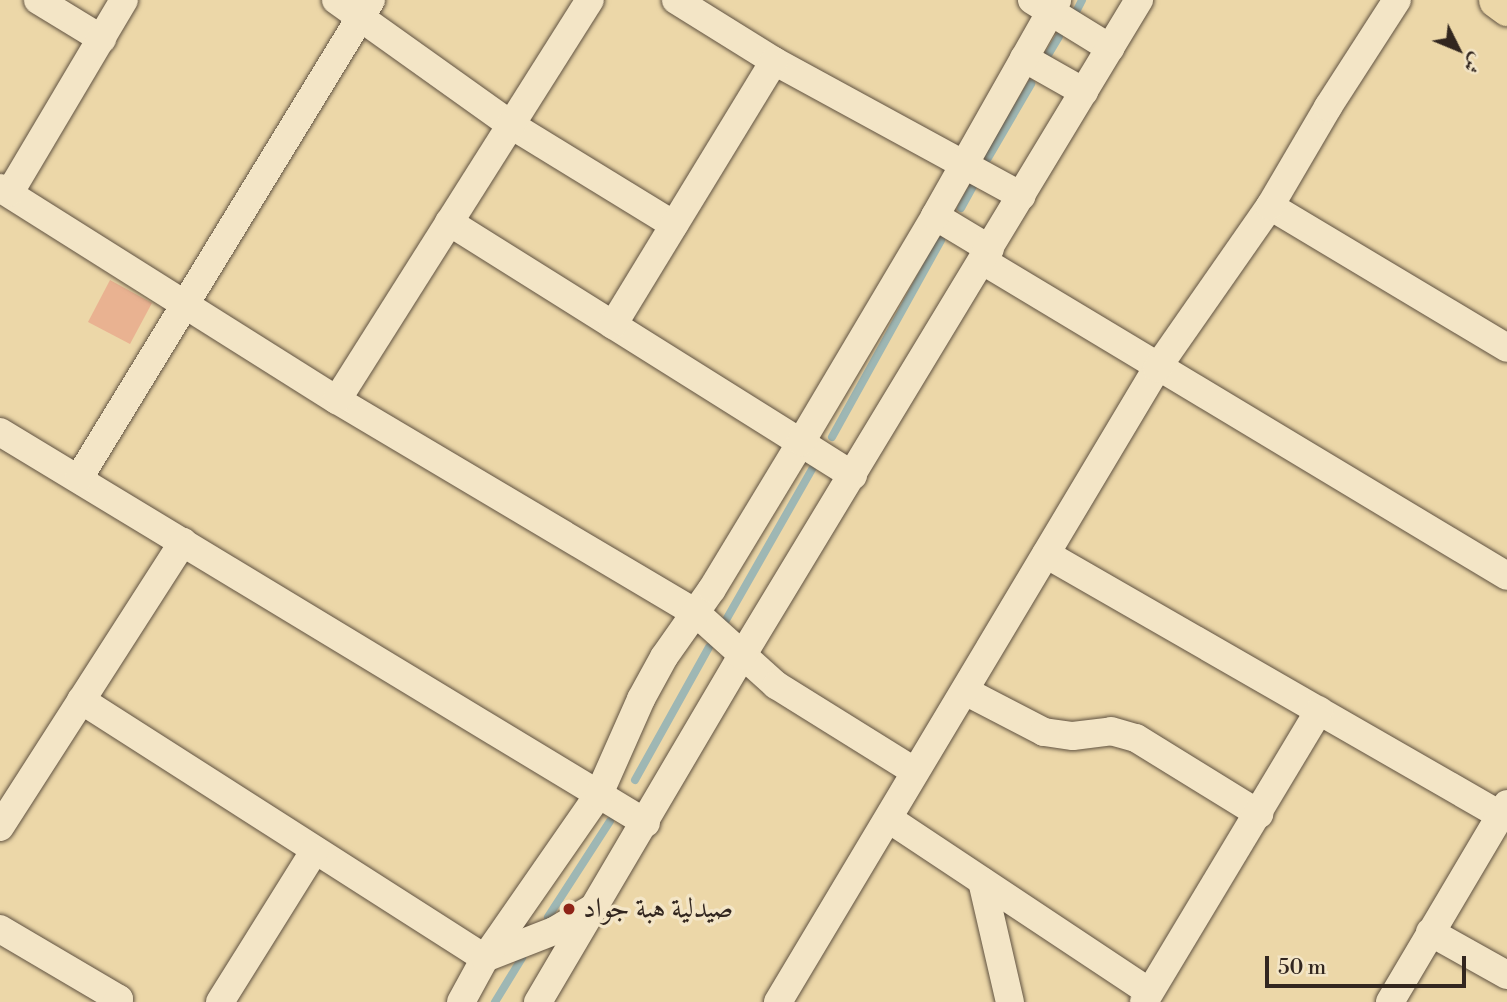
<!DOCTYPE html>
<meta charset="utf-8">
<style>
body{margin:0}
#map{position:relative;width:1507px;height:1002px;overflow:hidden;background:#ecd7a8;font-family:"Libre Bodoni",Amiri,serif}
div>[style]{position:absolute}
.stream>*{height:8px;margin:-4px;padding:0 4px;transform-origin:4px;border-radius:4px;background:#9eb7b4}
.building>*{inset:0;background:#e9b291}
.roads{filter:drop-shadow(0 0 2px #605241) drop-shadow(0 0 2px #605241)}
.minor>*{height:28px;margin:-14px;padding:0 14px;transform-origin:14px;border-radius:14px;background:#f3e5c6}
.major>*{height:35px;margin:-17.5px;padding:0 17.5px;transform-origin:17.5px;border-radius:17.5px;background:#ecd7a8}
.dots>*{width:19px;height:19px;translate:-50% -50%;box-sizing:border-box;border:4px solid #f3e5c6;border-radius:50%}
span{translate:-50% -50%;white-space:nowrap;text-align:center;line-height:1.15;-webkit-text-stroke:7px #f3e5c6;paint-order:stroke}
.poi-label{font-size:28px;color:#32261f}
.left{translate:0 -50%;text-align:left}
.north{position:absolute;left:1423px;top:14px;width:70px;height:70px;-webkit-text-stroke:5px #f3e5c6;paint-order:stroke;rotate:133deg;font-size:19px;font-weight:700;line-height:28px;text-align:center;color:#32261f}
.north::after{content:'';display:block;margin:auto;width:24px;height:32px;background:#32261f;clip-path:polygon(50% 0,100% 100%,50% 72%,0 100%)}
.scale{position:absolute;left:1265px;top:956px;width:201px;height:32px;box-sizing:border-box;border:4px solid #32261f;border-top:0;padding-left:9px;font-size:21px;line-height:24px;white-space:nowrap;color:#32261f;-webkit-text-stroke:5px #f3e5c6;paint-order:stroke}
</style>
<div id="map">
<div class="stream">
<i style="left:1077px;top:10px;width:11px;rotate:-63deg"></i>
<i style="left:1048px;top:55px;width:21px;rotate:-59deg"></i>
<i style="left:988px;top:158px;width:86px;rotate:-59.8deg"></i>
<i style="left:961px;top:208px;width:29px;rotate:-61deg"></i>
<i style="left:832px;top:437px;width:225px;rotate:-61deg"></i>
<i style="left:726px;top:620px;width:174px;rotate:-60.3deg"></i>
<i style="left:635px;top:780px;width:152px;rotate:-60.9deg"></i>
<i style="left:548px;top:917px;width:114px;rotate:-57.1deg"></i>
<i style="left:495px;top:1002px;width:52px;rotate:-58.5deg"></i>
</div>
<div class="building">
<i style="clip-path:polygon(110px 280px,152px 303px,130px 344px,88px 322px)"></i>
</div>
<div class="roads">
<div class="minor">
<i style="left:38px;top:0;width:75px;rotate:31.4deg"></i>
<i style="left:336px;top:0;width:215px;rotate:35.5deg"></i>
<i style="left:511px;top:125px;width:191px;rotate:31.5deg"></i>
<i style="left:676px;top:0;width:115px;rotate:31.9deg"></i>
<i style="left:774px;top:61px;width:282px;rotate:28.6deg"></i>
<i style="left:1032px;top:0;width:92px;rotate:31.6deg"></i>
<i style="left:1024px;top:58px;width:69px;rotate:29.5deg"></i>
<i style="left:0;top:188px;width:398px;rotate:32.2deg"></i>
<i style="left:337px;top:400px;width:417px;rotate:30.7deg"></i>
<i style="left:696px;top:613px;width:108px;rotate:42deg"></i>
<i style="left:776px;top:685px;width:163px;rotate:31.9deg"></i>
<i style="left:10px;top:192px;width:223px;rotate:-59.3deg"></i>
<i style="left:1270px;top:206px;width:276px;rotate:30.9deg"></i>
<i style="left:935px;top:216px;width:64px;rotate:31deg"></i>
<i style="left:449px;top:222px;width:477px;rotate:32.1deg"></i>
<i style="left:983px;top:261px;width:611px;rotate:31.01deg"></i>
<i style="left:613px;top:325px;width:309px;rotate:-58.6deg"></i>
<i style="left:337px;top:400px;width:473px;rotate:-57.7deg"></i>
<i style="left:0;top:432px;width:755px;rotate:31.18deg"></i>
<i style="left:79px;top:478px;width:560px;rotate:-58.58deg"></i>
<i style="left:1046px;top:554px;width:524px;rotate:29.89deg"></i>
<i style="left:965px;top:691px;width:89px;rotate:27.4deg"></i>
<i style="left:1044px;top:732px;width:29px;rotate:8deg"></i>
<i style="left:1073px;top:736px;width:38px;rotate:-7deg"></i>
<i style="left:1111px;top:731px;width:26px;rotate:16deg"></i>
<i style="left:1136px;top:738px;width:145px;rotate:31.7deg"></i>
<i style="left:81px;top:700px;width:479px;rotate:32.6deg"></i>
<i style="left:485px;top:958px;width:74px;rotate:-21.4deg"></i>
<i style="left:554px;top:931px;width:45px;rotate:-30.5deg"></i>
<i style="left:889px;top:819px;width:312px;rotate:33.6deg"></i>
<i style="left:0;top:827px;width:339px;rotate:-57.3deg"></i>
<i style="left:982px;top:881px;width:124px;rotate:77deg"></i>
<i style="left:0;top:929px;width:138px;rotate:30.5deg"></i>
<i style="left:119px;top:999px;width:4px;rotate:124deg"></i>
<i style="left:1430px;top:932px;width:88px;rotate:29.2deg"></i>
<i style="left:220px;top:1002px;width:179px;rotate:-58deg"></i>
<i style="left:461px;top:1002px;width:50px;rotate:-61.4deg"></i>
<i style="left:485px;top:958px;width:200px;rotate:-55.2deg"></i>
<i style="left:599px;top:794px;width:104px;rotate:-66.1deg"></i>
<i style="left:641px;top:699px;width:48px;rotate:-61.3deg"></i>
<i style="left:664px;top:657px;width:83px;rotate:-54.8deg"></i>
<i style="left:712px;top:589px;width:172px;rotate:-58.8deg"></i>
<i style="left:801px;top:442px;width:263px;rotate:-59.3deg"></i>
<i style="left:935px;top:216px;width:248px;rotate:-60.5deg"></i>
<i style="left:538px;top:1002px;width:402px;rotate:-59.5deg"></i>
<i style="left:742px;top:656px;width:767px;rotate:-58.82deg"></i>
<i style="left:778px;top:1002px;width:739px;rotate:-59.13deg"></i>
<i style="left:1157px;top:368px;width:198px;rotate:-55.1deg"></i>
<i style="left:1270px;top:206px;width:115px;rotate:-59.6deg"></i>
<i style="left:1328px;top:107px;width:127px;rotate:-57.2deg"></i>
<i style="left:1144px;top:1002px;width:340px;rotate:-59deg"></i>
<i style="left:1390px;top:1002px;width:230px;rotate:-59.4deg"></i>
</div>
<div class="major">
<i style="left:1496px;top:0;width:14px;rotate:36deg"></i>
</div>
</div>
<div class="dots">
<i style="left:569px;top:909px;background:#8f2418"></i>
</div>
<div class="poi-label">
<span class="left" style="left:583px;top:909px">صيدلية هبة جواد</span>
</div>
<div class="north">ش</div>
<div class="scale">50 m</div>
</div>
